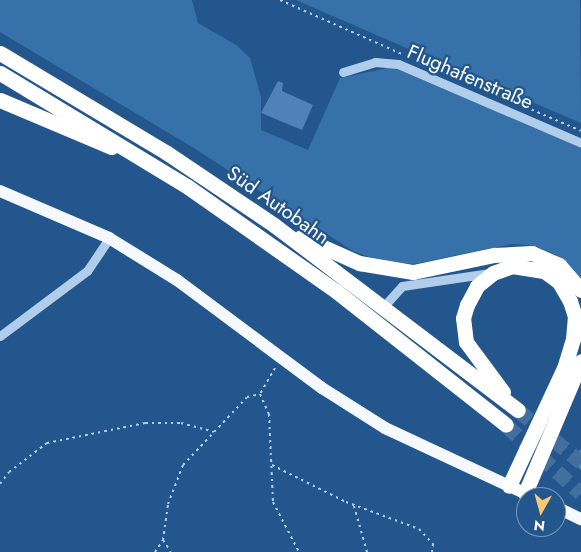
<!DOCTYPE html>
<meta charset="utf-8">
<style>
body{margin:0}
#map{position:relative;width:581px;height:552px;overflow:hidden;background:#22568d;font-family:Jost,sans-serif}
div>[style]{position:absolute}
.green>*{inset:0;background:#3671aa}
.building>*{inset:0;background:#4f82b6}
.highway-tunnel>*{height:15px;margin-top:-7.5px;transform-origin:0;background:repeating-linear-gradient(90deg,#436f9e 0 15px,transparent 0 23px)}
.path>*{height:2px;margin-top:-1px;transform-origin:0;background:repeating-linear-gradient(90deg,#b0ceeb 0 2.5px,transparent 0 6.5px)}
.minor>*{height:9px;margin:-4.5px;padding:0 4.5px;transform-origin:4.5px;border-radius:4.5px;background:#b0ceeb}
.major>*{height:12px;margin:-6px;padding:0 6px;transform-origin:6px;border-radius:6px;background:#f5f9fe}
.highway>*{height:15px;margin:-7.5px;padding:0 7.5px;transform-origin:7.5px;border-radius:7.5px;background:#fff}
span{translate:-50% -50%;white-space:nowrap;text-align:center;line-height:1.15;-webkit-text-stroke:4.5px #22568d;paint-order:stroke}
.street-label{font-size:20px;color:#fff}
.north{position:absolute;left:516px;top:487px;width:50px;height:50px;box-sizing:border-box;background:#22568d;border:1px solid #7a9abb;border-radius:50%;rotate:187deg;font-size:14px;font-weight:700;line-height:20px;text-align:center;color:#fff}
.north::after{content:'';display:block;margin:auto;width:18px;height:22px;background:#f7ca72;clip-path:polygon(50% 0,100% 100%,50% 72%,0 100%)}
</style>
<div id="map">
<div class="green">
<i style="clip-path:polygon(0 0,192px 0,198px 23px,236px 45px,250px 58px,261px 97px,261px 130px,308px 150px,340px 78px,392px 67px,581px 148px,581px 278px,558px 256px,535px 246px,512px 244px,414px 264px,382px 262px,353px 251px,197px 150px,0 32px)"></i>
<i style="clip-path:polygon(296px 0,580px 0,581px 123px,489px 84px)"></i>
</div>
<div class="building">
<i style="clip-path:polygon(278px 81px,283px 83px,282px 91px,313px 105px,302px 130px,261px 113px)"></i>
<i style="clip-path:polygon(581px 449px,581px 470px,570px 460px)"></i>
</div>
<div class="highway-tunnel">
<i style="left:518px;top:410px;width:82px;rotate:39.5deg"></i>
<i style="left:506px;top:425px;width:101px;rotate:42.2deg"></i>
</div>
<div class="path">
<i style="left:280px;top:0;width:136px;rotate:23.9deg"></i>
<i style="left:454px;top:76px;width:138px;rotate:23.4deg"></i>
<i style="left:275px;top:368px;width:30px;rotate:120deg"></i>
<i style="left:260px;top:394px;width:22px;rotate:66deg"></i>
<i style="left:269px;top:414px;width:88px;rotate:87.4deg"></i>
<i style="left:273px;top:502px;width:56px;rotate:62.5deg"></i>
<i style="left:272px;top:465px;width:83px;rotate:26.6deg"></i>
<i style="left:346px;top:502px;width:78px;rotate:20.3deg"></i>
<i style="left:419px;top:529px;width:21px;rotate:47deg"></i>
<i style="left:433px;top:544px;width:8px;rotate:97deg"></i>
<i style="left:0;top:484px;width:15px;rotate:-53deg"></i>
<i style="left:9px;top:472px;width:48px;rotate:-37.3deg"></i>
<i style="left:47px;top:443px;width:100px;rotate:-11.5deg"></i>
<i style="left:145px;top:423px;width:36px"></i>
<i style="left:181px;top:423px;width:34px;rotate:15deg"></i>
<i style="left:354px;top:506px;width:48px;rotate:74.2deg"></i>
<i style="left:163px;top:540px;width:14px;rotate:56deg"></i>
<i style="left:155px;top:552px;width:14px;rotate:-56deg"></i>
<i style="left:163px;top:540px;width:36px;rotate:-82deg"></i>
<i style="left:168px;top:504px;width:42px;rotate:-69deg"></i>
<i style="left:183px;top:465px;width:93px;rotate:-46.7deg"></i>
<i style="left:247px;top:397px;width:13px;rotate:-13deg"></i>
</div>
<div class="minor">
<i style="left:343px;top:72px;width:34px;rotate:-17deg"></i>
<i style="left:375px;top:62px;width:23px;rotate:5deg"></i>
<i style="left:398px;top:64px;width:199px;rotate:23.3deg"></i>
<i style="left:384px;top:306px;width:27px;rotate:-48deg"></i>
<i style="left:402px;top:286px;width:89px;rotate:-8.4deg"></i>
<i style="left:0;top:336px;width:109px;rotate:-36.8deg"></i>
<i style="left:87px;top:271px;width:40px;rotate:-56deg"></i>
</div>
<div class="major">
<i style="left:0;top:191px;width:119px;rotate:23.3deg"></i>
<i style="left:109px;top:238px;width:80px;rotate:31.7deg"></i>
<i style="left:177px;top:280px;width:181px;rotate:36.7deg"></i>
<i style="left:322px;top:388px;width:75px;rotate:32.4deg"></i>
<i style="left:385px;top:428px;width:163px;rotate:25deg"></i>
<i style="left:556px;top:507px;width:28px;rotate:26deg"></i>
</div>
<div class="highway">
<i style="left:0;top:53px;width:195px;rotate:30.9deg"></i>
<i style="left:167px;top:153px;width:129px;rotate:33.9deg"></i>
<i style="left:274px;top:225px;width:306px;rotate:37.2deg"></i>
<i style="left:0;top:73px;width:220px;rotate:31.2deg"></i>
<i style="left:188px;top:187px;width:181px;rotate:35.1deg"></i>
<i style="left:336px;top:291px;width:216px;rotate:38.2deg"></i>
<i style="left:0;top:100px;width:121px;rotate:22.9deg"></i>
<i style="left:301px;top:237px;width:64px;rotate:24.1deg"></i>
<i style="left:359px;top:263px;width:55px;rotate:9.5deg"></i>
<i style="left:413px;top:272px;width:83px;rotate:-11.9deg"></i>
<i style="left:494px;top:255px;width:38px;rotate:-3deg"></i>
<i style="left:532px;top:253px;width:30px;rotate:24deg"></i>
<i style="left:559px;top:265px;width:33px;rotate:49deg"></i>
<i style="left:503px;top:392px;width:62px;rotate:-126.5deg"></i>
<i style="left:466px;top:342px;width:24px;rotate:-97deg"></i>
<i style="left:463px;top:318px;width:14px;rotate:-73deg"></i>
<i style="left:467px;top:305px;width:21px;rotate:-62deg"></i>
<i style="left:477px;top:286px;width:21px;rotate:-39deg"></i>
<i style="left:493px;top:273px;width:20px;rotate:-20deg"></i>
<i style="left:512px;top:266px;width:32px;rotate:9deg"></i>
<i style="left:544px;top:271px;width:19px;rotate:36deg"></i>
<i style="left:559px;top:282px;width:22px;rotate:60deg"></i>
<i style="left:570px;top:301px;width:16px;rotate:72deg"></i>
<i style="left:575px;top:316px;width:23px;rotate:95deg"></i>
<i style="left:573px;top:339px;width:30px;rotate:107deg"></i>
<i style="left:564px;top:368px;width:130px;rotate:115deg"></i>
<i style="left:525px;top:493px;width:143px;rotate:-67deg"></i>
</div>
<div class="street-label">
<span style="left:470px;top:77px;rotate:23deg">Flughafenstraße</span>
<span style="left:278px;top:205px;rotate:35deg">Süd Autobahn</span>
</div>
<div class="north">N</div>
</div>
